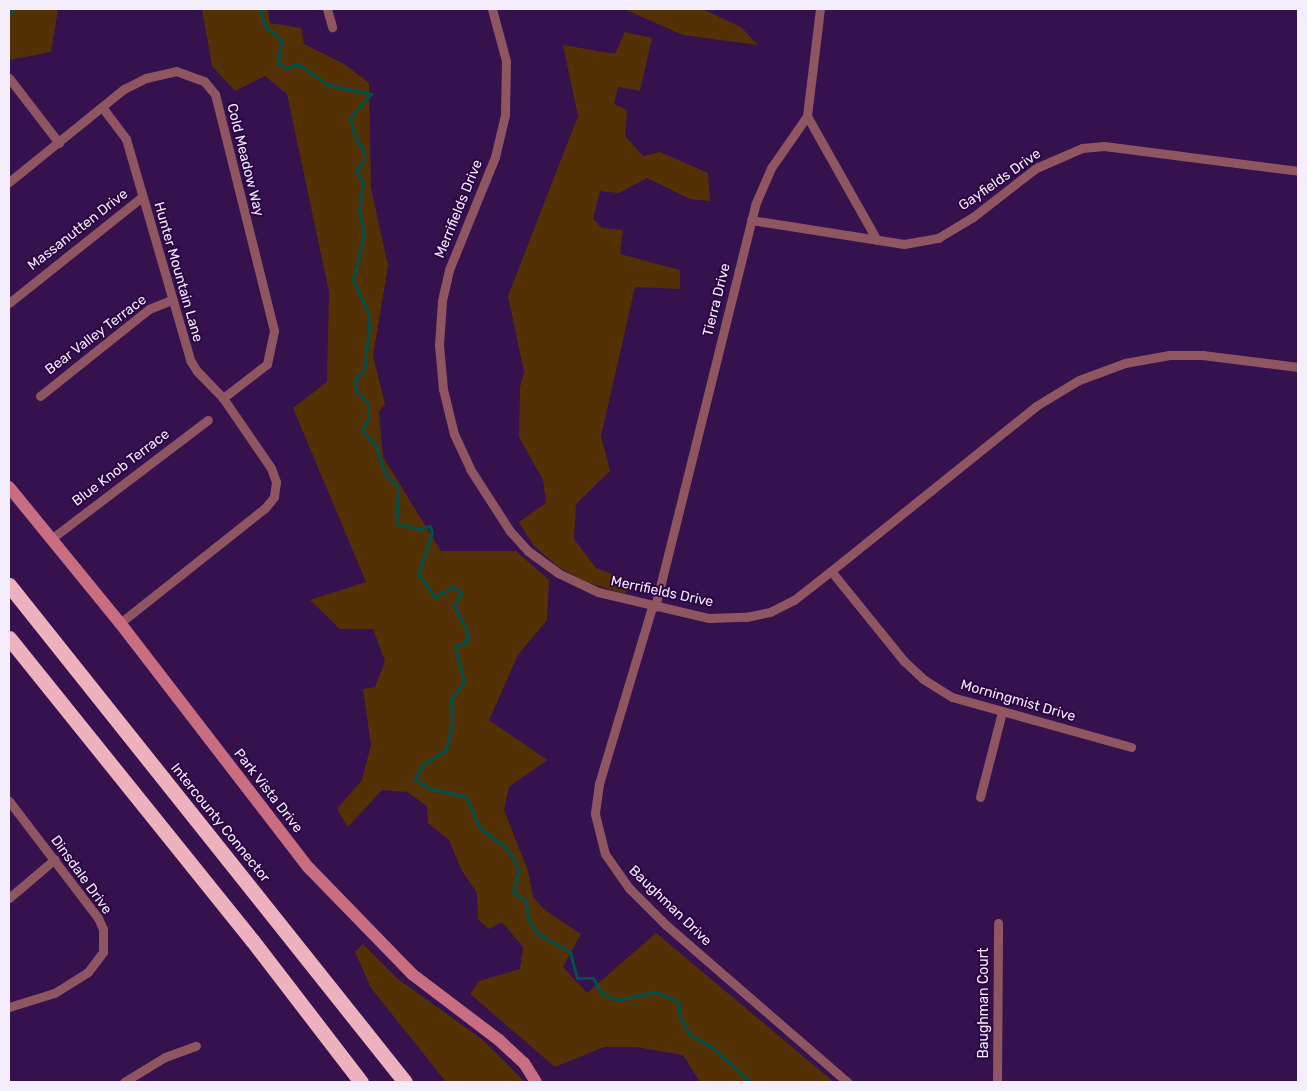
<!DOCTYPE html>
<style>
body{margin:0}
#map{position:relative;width:1307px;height:1091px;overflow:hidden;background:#35114e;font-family:Rubik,sans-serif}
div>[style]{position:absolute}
.green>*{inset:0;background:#533104}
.stream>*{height:3px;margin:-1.5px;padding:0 1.5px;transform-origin:1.5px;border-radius:1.5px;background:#00514c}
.street>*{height:9px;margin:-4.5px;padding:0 4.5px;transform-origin:4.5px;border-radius:4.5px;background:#8f5561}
.secondary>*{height:12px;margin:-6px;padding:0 6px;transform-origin:6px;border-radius:6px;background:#c96d81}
.highway>*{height:15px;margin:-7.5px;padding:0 7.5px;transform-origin:7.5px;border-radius:7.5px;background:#edb2bd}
span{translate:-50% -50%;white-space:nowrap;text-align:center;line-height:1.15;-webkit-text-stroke:4px #2b0543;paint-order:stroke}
.street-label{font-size:14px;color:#f4edfc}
.frame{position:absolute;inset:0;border:10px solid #f4edfc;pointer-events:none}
</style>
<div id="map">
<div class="green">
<i style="clip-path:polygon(9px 9px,58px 9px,51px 52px,9px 60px)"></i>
<i style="clip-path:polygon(202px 9px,268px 9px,270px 23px,301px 28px,304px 44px,344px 64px,369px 83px,371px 188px,388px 266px,373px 356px,385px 404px,379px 412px,383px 457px,441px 551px,516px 551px,549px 580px,547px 620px,518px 655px,489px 720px,547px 760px,509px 787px,504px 810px,528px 871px,533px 897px,546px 911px,581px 934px,563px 967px,587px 993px,656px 933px,834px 1082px,700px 1082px,683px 1055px,636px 1047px,604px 1047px,555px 1067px,470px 994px,479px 981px,520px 969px,523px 947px,502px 922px,489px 929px,478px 919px,477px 893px,462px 871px,449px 840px,428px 823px,427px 806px,407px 792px,382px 790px,348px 827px,337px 809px,362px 780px,371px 745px,363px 689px,375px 687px,385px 661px,373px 629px,340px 629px,310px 600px,366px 582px,293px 408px,327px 382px,329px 292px,287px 94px,265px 76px,235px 91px,212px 66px)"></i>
<i style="clip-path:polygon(624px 9px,702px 9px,741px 27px,758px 45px,683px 35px)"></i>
<i style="clip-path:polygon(625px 32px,652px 38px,640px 91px,618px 87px,614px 104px,627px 110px,625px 136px,643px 156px,660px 152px,708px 173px,710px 201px,690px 199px,647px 178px,619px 193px,600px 191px,593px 219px,602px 228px,623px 230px,620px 254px,680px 270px,680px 289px,635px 287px,601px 436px,610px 471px,576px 504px,574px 539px,596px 568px,631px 581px,625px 594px,586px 582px,557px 566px,533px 545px,519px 522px,546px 503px,543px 480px,519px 437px,520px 387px,524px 372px,508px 296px,578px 116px,563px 45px,615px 54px)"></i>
<i style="clip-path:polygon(363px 944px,398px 979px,483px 1040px,525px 1082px,446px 1082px,371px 988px,355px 952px)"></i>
</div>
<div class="stream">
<i style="left:260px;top:9px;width:18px;rotate:74deg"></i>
<i style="left:265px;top:26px;width:21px;rotate:41deg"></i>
<i style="left:281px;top:40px;width:24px;rotate:97deg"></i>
<i style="left:278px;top:64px;width:9px;rotate:27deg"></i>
<i style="left:286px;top:68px;width:13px;rotate:-18deg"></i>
<i style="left:298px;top:64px;width:37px;rotate:35deg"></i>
<i style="left:328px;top:85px;width:44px;rotate:11.8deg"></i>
<i style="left:371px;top:94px;width:31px;rotate:132deg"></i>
<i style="left:350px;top:117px;width:18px;rotate:77deg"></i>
<i style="left:354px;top:135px;width:19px;rotate:58deg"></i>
<i style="left:364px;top:151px;width:10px;rotate:90deg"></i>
<i style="left:364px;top:161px;width:12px;rotate:132deg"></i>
<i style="left:356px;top:170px;width:15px;rotate:62deg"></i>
<i style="left:363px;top:183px;width:27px;rotate:98deg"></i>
<i style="left:359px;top:210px;width:25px;rotate:78deg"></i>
<i style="left:364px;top:234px;width:47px;rotate:103.4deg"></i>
<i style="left:353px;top:280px;width:35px;rotate:65deg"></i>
<i style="left:368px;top:312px;width:17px;rotate:87deg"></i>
<i style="left:369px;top:329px;width:42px;rotate:96.8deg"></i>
<i style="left:364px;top:371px;width:12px;rotate:138deg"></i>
<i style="left:355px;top:379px;width:12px;rotate:85deg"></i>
<i style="left:356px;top:391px;width:17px;rotate:45deg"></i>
<i style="left:368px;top:403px;width:16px;rotate:90deg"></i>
<i style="left:368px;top:419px;width:13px;rotate:117deg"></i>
<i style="left:362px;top:431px;width:16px;rotate:43deg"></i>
<i style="left:374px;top:442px;width:36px;rotate:71deg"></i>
<i style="left:386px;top:476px;width:16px;rotate:43deg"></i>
<i style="left:398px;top:487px;width:36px;rotate:93deg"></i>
<i style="left:396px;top:523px;width:24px;rotate:15deg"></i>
<i style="left:419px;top:529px;width:11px;rotate:-15deg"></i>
<i style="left:430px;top:526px;width:7px;rotate:74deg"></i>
<i style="left:432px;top:533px;width:43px;rotate:108.9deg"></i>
<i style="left:418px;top:574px;width:29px;rotate:54deg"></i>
<i style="left:435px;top:597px;width:22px;rotate:-30deg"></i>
<i style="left:454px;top:586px;width:10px;rotate:45deg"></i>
<i style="left:461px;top:593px;width:14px;rotate:120deg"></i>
<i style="left:454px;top:605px;width:30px;rotate:64deg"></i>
<i style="left:467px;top:632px;width:10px;rotate:90deg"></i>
<i style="left:467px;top:642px;width:13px;rotate:162deg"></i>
<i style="left:455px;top:646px;width:37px;rotate:76deg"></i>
<i style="left:464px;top:682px;width:21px;rotate:129deg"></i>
<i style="left:451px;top:698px;width:26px;rotate:88deg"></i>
<i style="left:452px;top:724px;width:27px;rotate:103deg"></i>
<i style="left:446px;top:750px;width:28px;rotate:148deg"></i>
<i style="left:422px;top:765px;width:16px;rotate:117deg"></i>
<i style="left:415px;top:779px;width:16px;rotate:35deg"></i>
<i style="left:428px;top:788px;width:39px;rotate:13deg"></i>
<i style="left:466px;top:797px;width:34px;rotate:66deg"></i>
<i style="left:480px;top:828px;width:30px;rotate:37deg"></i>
<i style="left:504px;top:846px;width:15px;rotate:53deg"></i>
<i style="left:513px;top:858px;width:14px;rotate:65deg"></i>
<i style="left:519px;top:871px;width:22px;rotate:106deg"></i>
<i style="left:513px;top:892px;width:16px;rotate:35deg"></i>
<i style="left:526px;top:901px;width:18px;rotate:84deg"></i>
<i style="left:528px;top:919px;width:17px;rotate:57deg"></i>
<i style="left:537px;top:933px;width:38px;rotate:30deg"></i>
<i style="left:570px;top:952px;width:27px;rotate:75deg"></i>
<i style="left:577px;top:978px;width:16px"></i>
<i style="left:593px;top:978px;width:18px;rotate:61deg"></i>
<i style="left:602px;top:994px;width:17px;rotate:21deg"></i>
<i style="left:618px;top:1000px;width:37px;rotate:-13deg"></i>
<i style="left:654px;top:992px;width:26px;rotate:21deg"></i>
<i style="left:678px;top:1001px;width:17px;rotate:83deg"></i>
<i style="left:680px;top:1018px;width:20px;rotate:60deg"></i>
<i style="left:690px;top:1035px;width:25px;rotate:29deg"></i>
<i style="left:712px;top:1047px;width:52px;rotate:42.6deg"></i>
<i style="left:9px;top:15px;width:7px;rotate:-56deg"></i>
</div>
<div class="street">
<i style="left:327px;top:9px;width:19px;rotate:74deg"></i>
<i style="left:492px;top:9px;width:54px;rotate:74.9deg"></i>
<i style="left:506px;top:61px;width:54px;rotate:91.1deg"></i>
<i style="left:505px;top:115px;width:43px;rotate:103.4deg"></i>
<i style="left:495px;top:157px;width:122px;rotate:112.2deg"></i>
<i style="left:449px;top:270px;width:32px;rotate:103deg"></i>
<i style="left:442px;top:301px;width:44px;rotate:93.9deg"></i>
<i style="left:439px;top:345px;width:44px;rotate:84.8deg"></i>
<i style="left:443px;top:389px;width:46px;rotate:76.3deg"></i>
<i style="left:454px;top:434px;width:38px;rotate:65deg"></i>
<i style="left:470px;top:469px;width:74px;rotate:57.2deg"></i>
<i style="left:510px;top:531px;width:27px;rotate:48deg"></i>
<i style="left:528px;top:551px;width:37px;rotate:36deg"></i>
<i style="left:558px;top:573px;width:44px;rotate:25.4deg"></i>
<i style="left:598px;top:592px;width:114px;rotate:13.2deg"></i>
<i style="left:709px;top:618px;width:37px;rotate:-2deg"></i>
<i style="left:746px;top:617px;width:25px;rotate:-12deg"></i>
<i style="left:770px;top:612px;width:27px;rotate:-27deg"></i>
<i style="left:794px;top:600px;width:47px;rotate:-38.1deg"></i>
<i style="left:831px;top:571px;width:263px;rotate:-38.8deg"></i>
<i style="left:1036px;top:406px;width:50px;rotate:-31.2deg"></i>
<i style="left:1079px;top:380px;width:49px;rotate:-20.3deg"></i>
<i style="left:1125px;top:363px;width:45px;rotate:-10.3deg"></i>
<i style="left:1169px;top:355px;width:33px"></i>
<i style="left:1202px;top:355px;width:97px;rotate:7.1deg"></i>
<i style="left:9px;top:78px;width:82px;rotate:52.4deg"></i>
<i style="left:102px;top:107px;width:40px;rotate:53deg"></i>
<i style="left:126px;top:139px;width:230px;rotate:73.8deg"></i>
<i style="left:190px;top:360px;width:13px;rotate:58deg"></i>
<i style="left:197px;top:371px;width:37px;rotate:46deg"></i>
<i style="left:223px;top:398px;width:85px;rotate:55.6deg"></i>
<i style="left:271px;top:468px;width:15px;rotate:70deg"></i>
<i style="left:276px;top:482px;width:15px;rotate:98deg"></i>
<i style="left:274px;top:497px;width:14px;rotate:129deg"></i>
<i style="left:265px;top:508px;width:185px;rotate:141.6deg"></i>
<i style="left:807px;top:116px;width:142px;rotate:60.6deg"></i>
<i style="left:9px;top:182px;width:148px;rotate:-39deg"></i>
<i style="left:124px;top:89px;width:25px;rotate:-27deg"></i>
<i style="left:146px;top:78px;width:31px;rotate:-13deg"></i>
<i style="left:176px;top:71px;width:30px;rotate:20deg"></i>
<i style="left:204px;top:81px;width:17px;rotate:50deg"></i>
<i style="left:215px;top:94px;width:244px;rotate:76deg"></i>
<i style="left:274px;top:331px;width:34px;rotate:102deg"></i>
<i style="left:267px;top:364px;width:56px;rotate:142.3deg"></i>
<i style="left:751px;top:220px;width:155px;rotate:8.9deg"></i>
<i style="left:904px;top:244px;width:35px;rotate:-10deg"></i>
<i style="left:938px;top:238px;width:41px;rotate:-31deg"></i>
<i style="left:973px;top:217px;width:80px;rotate:-37.9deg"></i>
<i style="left:1036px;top:168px;width:50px;rotate:-23.5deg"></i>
<i style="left:1082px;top:148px;width:22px;rotate:-5deg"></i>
<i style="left:1104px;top:146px;width:196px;rotate:7.3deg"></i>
<i style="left:9px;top:303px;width:170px;rotate:-38.6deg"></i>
<i style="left:40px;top:396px;width:139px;rotate:-38.6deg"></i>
<i style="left:149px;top:309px;width:24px;rotate:-22deg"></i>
<i style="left:51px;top:539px;width:197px;rotate:-37.2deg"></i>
<i style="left:831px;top:571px;width:116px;rotate:51deg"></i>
<i style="left:904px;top:661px;width:26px;rotate:43deg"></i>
<i style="left:923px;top:679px;width:34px;rotate:32deg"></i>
<i style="left:952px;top:697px;width:186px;rotate:15.6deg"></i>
<i style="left:652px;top:607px;width:185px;rotate:106.7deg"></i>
<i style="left:599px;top:784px;width:30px;rotate:98deg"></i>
<i style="left:595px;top:814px;width:41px;rotate:76deg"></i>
<i style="left:605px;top:854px;width:42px;rotate:54.8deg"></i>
<i style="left:629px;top:888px;width:52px;rotate:45deg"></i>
<i style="left:666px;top:925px;width:240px;rotate:40.9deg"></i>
<i style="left:655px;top:607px;width:414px;rotate:-76deg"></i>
<i style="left:755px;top:205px;width:40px;rotate:-66.6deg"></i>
<i style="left:771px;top:168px;width:63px;rotate:-55.3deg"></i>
<i style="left:807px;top:116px;width:108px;rotate:-83.1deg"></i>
<i style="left:980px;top:797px;width:88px;rotate:-75.5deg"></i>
<i style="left:9px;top:801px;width:147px;rotate:52.7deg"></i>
<i style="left:98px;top:918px;width:12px;rotate:66deg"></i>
<i style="left:103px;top:929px;width:23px;rotate:90deg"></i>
<i style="left:103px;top:952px;width:25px;rotate:127deg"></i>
<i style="left:88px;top:972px;width:40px;rotate:148deg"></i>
<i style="left:54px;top:993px;width:47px;rotate:162.7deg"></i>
<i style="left:9px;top:898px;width:60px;rotate:-40.3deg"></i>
<i style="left:124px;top:1082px;width:48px;rotate:-31.4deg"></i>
<i style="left:165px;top:1057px;width:33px;rotate:-20deg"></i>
<i style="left:997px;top:1082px;width:159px;rotate:-89.6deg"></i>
</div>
<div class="secondary">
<i style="left:9px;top:487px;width:176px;rotate:50.8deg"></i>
<i style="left:120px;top:623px;width:309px;rotate:52.4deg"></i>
<i style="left:309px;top:868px;width:148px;rotate:45.8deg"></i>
<i style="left:412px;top:974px;width:109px;rotate:37.2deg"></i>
<i style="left:499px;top:1040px;width:34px;rotate:43deg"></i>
<i style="left:524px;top:1063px;width:22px;rotate:58deg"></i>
</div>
<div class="highway">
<i style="left:9px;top:585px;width:635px;rotate:51.45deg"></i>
<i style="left:9px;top:638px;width:388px;rotate:51.2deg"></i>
<i style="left:252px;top:940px;width:179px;rotate:52.5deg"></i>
</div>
<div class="street-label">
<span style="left:245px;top:160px;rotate:76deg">Cold Meadow Way</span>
<span style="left:1000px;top:180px;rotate:-35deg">Gayfields Drive</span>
<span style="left:459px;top:209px;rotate:-68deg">Merrifields Drive</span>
<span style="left:78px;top:230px;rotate:-38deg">Massanutten Drive</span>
<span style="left:178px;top:272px;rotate:74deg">Hunter Mountain Lane</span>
<span style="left:717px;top:300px;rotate:-76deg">Tierra Drive</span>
<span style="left:96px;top:335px;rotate:-37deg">Bear Valley Terrace</span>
<span style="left:121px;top:468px;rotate:-37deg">Blue Knob Terrace</span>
<span style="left:662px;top:592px;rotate:12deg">Merrifields Drive</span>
<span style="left:1018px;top:701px;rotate:16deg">Morningmist Drive</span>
<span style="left:268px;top:791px;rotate:52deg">Park Vista Drive</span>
<span style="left:220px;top:823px;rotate:51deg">Intercounty Connector</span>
<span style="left:81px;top:875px;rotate:54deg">Dinsdale Drive</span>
<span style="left:670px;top:906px;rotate:44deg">Baughman Drive</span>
<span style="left:984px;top:1003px;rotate:-90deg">Baughman Court</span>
</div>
<div class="frame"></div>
</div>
